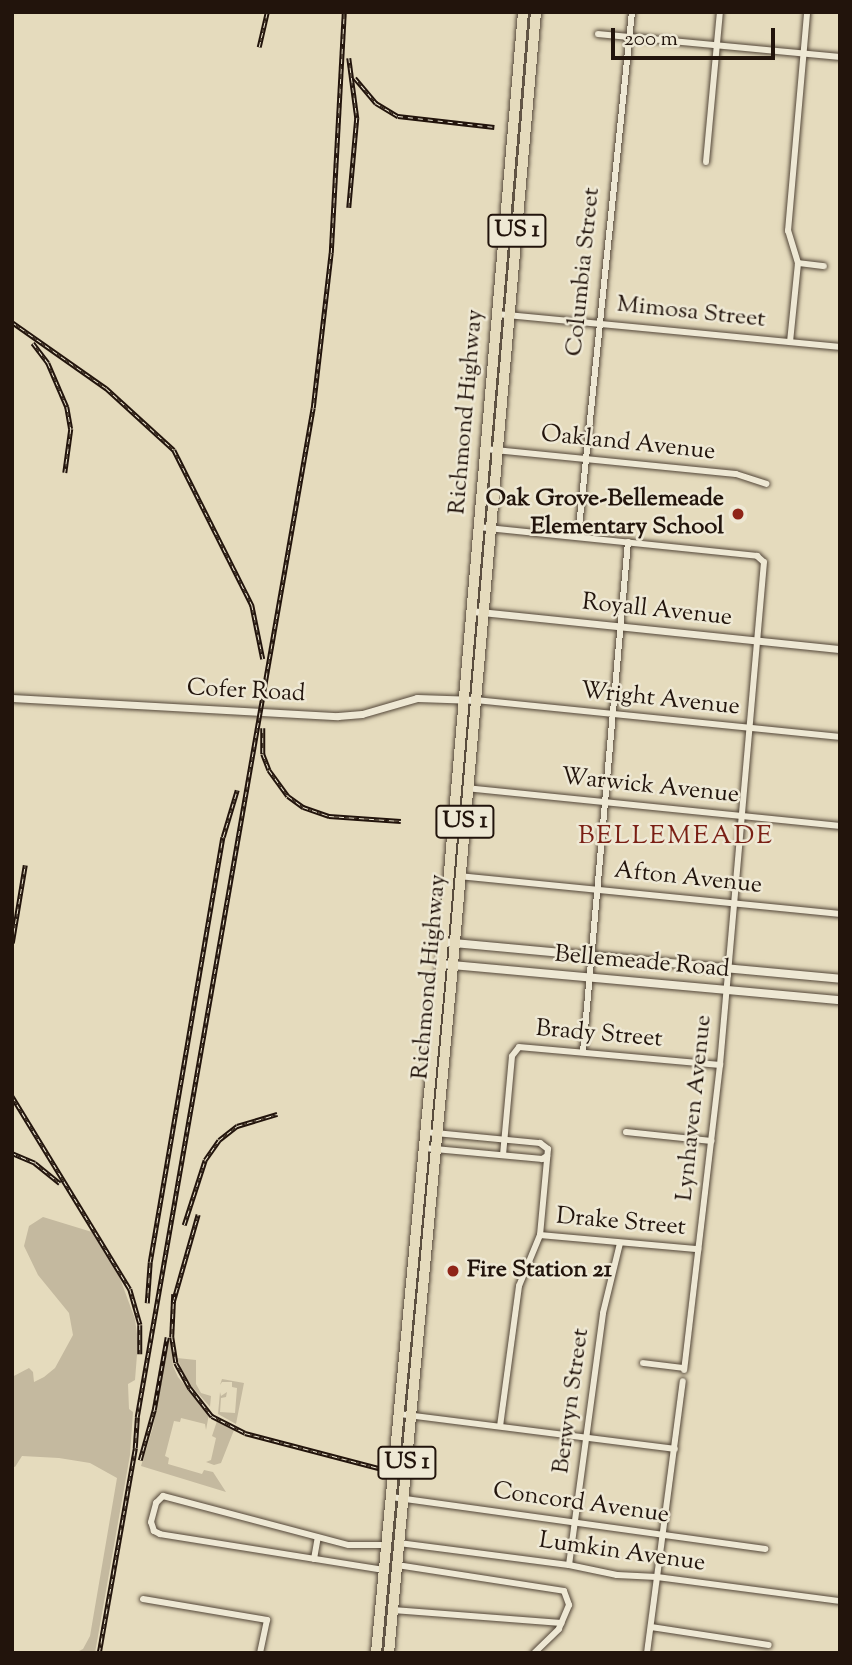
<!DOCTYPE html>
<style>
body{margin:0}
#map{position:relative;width:852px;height:1665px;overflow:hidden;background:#e5dbbd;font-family:"Sorts Mill Goudy",serif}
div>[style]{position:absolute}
.green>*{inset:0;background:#c4b99f}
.roads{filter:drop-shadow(0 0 2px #534638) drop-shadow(0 0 2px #534638)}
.minor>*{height:6px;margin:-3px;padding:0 3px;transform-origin:3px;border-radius:3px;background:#eee8d4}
.tertiary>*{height:7px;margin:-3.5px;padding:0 3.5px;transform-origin:3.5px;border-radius:3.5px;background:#eee8d4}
.secondary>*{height:8px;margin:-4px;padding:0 4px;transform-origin:4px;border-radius:4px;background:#eee8d4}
.primary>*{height:10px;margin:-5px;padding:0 5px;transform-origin:5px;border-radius:5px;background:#e5dbbd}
.rail>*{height:4.5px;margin-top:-2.25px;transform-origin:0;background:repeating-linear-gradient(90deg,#eee8d4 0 5px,#22140c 0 10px);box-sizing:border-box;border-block:2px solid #22140c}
.dots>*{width:19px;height:19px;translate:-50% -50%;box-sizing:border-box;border:4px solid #eee8d4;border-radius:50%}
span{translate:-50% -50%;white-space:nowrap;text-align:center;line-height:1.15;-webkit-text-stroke:5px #eee8d4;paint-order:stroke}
.shield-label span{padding:2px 5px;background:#eee8d4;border:2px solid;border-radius:5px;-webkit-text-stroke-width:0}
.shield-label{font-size:23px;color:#22140c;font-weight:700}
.street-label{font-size:24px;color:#22140c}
.poi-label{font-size:24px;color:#22140c;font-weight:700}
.right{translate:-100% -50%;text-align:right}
.left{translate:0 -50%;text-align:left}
.neighbourhood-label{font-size:26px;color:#7a1f14;letter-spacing:2px}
.frame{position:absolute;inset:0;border:14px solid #22140c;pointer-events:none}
.scale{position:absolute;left:611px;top:28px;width:164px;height:32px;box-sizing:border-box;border:4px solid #22140c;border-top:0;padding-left:9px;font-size:21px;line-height:24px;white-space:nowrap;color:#22140c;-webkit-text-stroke:5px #eee8d4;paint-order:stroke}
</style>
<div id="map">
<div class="green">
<i style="clip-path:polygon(43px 1217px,92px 1232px,118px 1273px,135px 1319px,138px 1342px,135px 1380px,128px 1384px,129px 1409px,133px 1412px,130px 1455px,95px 1653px,75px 1653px,83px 1649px,90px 1636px,117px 1478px,90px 1463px,59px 1458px,22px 1456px,15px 1467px,12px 1466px,12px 1377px,29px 1368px,33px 1372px,34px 1382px,44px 1377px,55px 1368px,73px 1335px,69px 1313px,38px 1275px,24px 1246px,29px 1226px)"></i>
<i style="clip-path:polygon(170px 1336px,173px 1366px,178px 1377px,209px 1414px,206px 1430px,205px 1424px,181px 1418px,180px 1422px,174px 1421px,165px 1456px,169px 1458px,168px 1464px,202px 1474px,204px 1470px,213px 1472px,226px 1492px,141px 1466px,153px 1427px)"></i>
<i style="clip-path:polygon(177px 1358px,196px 1360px,196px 1384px,201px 1393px,211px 1396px,210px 1407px,187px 1381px)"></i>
<i style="clip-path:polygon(222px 1379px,244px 1383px,236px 1424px,218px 1414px,220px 1392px,221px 1396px,227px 1392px,226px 1397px,221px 1398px,220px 1412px,235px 1413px,237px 1388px,232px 1387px,232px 1382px,222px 1382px,220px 1385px)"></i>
<i style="clip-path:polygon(217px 1421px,234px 1430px,221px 1463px,214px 1465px,206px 1462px,211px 1460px,216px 1438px,212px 1436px)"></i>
</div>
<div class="roads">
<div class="minor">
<i style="left:598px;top:34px;width:243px;rotate:5.4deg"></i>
<i style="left:706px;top:162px;width:151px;rotate:-84.7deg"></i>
<i style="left:798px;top:263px;width:26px;rotate:7deg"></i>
<i style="left:497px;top:314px;width:345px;rotate:5.5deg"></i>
<i style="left:790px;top:342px;width:79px;rotate:-84.2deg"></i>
<i style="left:798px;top:263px;width:34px;rotate:-107deg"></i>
<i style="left:788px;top:231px;width:220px;rotate:-85deg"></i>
<i style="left:485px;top:449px;width:252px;rotate:5.7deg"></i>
<i style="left:736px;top:474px;width:32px;rotate:18deg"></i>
<i style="left:478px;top:527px;width:281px;rotate:5.9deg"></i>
<i style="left:757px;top:556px;width:9px;rotate:41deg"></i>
<i style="left:764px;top:562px;width:505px;rotate:95deg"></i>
<i style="left:720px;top:1065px;width:307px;rotate:96.7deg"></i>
<i style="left:578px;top:537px;width:528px;rotate:-84.13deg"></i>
<i style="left:476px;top:700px;width:366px;rotate:5.8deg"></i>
<i style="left:466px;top:788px;width:376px;rotate:5.8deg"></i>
<i style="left:459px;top:876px;width:383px;rotate:5.7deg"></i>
<i style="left:583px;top:1052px;width:512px;rotate:-84.96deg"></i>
<i style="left:425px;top:1132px;width:116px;rotate:5.5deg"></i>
<i style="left:540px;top:1143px;width:10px;rotate:37deg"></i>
<i style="left:548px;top:1149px;width:86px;rotate:95.3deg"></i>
<i style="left:540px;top:1235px;width:55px;rotate:112.4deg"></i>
<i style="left:519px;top:1286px;width:141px;rotate:97.7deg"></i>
<i style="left:626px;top:1132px;width:86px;rotate:6deg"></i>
<i style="left:424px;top:1148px;width:119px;rotate:5.3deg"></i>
<i style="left:542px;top:1159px;width:6px;rotate:-31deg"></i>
<i style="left:503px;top:1155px;width:99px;rotate:-84.8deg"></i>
<i style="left:512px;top:1056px;width:11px;rotate:-52deg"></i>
<i style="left:519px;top:1047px;width:202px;rotate:5.1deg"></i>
<i style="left:540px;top:1235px;width:159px;rotate:5.1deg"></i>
<i style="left:643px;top:1363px;width:41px;rotate:7deg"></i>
<i style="left:399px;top:1414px;width:278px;rotate:7.2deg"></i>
<i style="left:391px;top:1497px;width:378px;rotate:7.9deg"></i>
<i style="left:399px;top:1543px;width:171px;rotate:7.4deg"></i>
<i style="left:569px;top:1565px;width:49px;rotate:11.8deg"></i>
<i style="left:617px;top:1575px;width:40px;rotate:2.9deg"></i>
<i style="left:657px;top:1577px;width:185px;rotate:7.5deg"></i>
<i style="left:314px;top:1559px;width:22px;rotate:-80deg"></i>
<i style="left:397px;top:1565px;width:169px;rotate:8.8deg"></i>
<i style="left:564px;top:1591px;width:15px;rotate:70deg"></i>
<i style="left:569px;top:1605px;width:26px;rotate:113deg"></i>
<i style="left:559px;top:1629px;width:35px;rotate:136deg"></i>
<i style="left:569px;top:1565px;width:254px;rotate:-82.3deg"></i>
<i style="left:603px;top:1313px;width:72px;rotate:-76.3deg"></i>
<i style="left:384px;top:1570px;width:227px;rotate:-170.9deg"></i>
<i style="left:160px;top:1534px;width:7px;rotate:-153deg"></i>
<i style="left:154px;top:1531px;width:9px;rotate:-108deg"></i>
<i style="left:151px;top:1522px;width:20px;rotate:-75deg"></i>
<i style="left:156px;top:1503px;width:10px;rotate:-45deg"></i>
<i style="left:163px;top:1496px;width:192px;rotate:14.8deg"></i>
<i style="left:349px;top:1545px;width:37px"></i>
<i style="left:143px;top:1599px;width:126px;rotate:9.6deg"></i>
<i style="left:267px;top:1620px;width:34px;rotate:102deg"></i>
<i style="left:393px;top:1610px;width:169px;rotate:4.4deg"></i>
<i style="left:651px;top:1627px;width:119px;rotate:8.7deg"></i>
<i style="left:647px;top:1653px;width:274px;rotate:-82.5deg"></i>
</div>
<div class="tertiary">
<i style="left:471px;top:611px;width:371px;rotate:5.9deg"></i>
<i style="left:12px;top:698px;width:326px;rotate:3.2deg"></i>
<i style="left:338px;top:716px;width:24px;rotate:-5deg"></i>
<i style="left:362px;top:714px;width:57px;rotate:-16.2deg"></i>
<i style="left:417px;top:698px;width:59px;rotate:1.9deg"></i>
</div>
<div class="secondary">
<i style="left:443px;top:942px;width:399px;rotate:5.3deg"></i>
<i style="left:441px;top:964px;width:401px;rotate:5.2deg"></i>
</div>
<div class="primary">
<i style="left:376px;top:1653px;width:668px;rotate:-84.59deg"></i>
<i style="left:439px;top:988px;width:980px;rotate:-85.08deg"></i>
<i style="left:389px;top:1653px;width:680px;rotate:-84.68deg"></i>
<i style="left:452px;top:976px;width:968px;rotate:-85.02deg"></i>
</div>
</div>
<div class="rail">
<i style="left:259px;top:47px;width:36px;rotate:-77deg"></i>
<i style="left:349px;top:58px;width:61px;rotate:82.4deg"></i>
<i style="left:357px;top:118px;width:90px;rotate:95.1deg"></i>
<i style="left:355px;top:78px;width:33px;rotate:50deg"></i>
<i style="left:376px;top:103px;width:26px;rotate:31deg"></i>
<i style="left:398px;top:116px;width:97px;rotate:6.5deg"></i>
<i style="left:12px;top:322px;width:115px;rotate:35.1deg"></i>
<i style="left:106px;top:388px;width:92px;rotate:42.4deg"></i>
<i style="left:174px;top:450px;width:174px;rotate:63.3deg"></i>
<i style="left:252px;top:605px;width:55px;rotate:78.5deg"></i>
<i style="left:33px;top:343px;width:25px;rotate:53deg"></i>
<i style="left:48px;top:363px;width:48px;rotate:66.6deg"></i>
<i style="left:67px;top:407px;width:22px;rotate:80deg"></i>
<i style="left:71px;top:429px;width:44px;rotate:97.8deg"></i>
<i style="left:263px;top:728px;width:26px;rotate:90deg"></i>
<i style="left:263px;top:754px;width:17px;rotate:69deg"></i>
<i style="left:269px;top:770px;width:32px;rotate:54deg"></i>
<i style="left:288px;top:796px;width:19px;rotate:36deg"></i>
<i style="left:303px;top:807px;width:28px;rotate:19deg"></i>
<i style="left:329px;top:816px;width:72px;rotate:4deg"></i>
<i style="left:12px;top:943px;width:79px;rotate:-80.5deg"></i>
<i style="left:12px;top:1096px;width:226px;rotate:58.6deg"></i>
<i style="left:130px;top:1289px;width:37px;rotate:74deg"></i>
<i style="left:140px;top:1325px;width:29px;rotate:90deg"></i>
<i style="left:12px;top:1153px;width:25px;rotate:23deg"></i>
<i style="left:35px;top:1163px;width:32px;rotate:39deg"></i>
<i style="left:184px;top:1225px;width:68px;rotate:-72.1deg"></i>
<i style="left:205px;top:1160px;width:24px;rotate:-55deg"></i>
<i style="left:219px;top:1140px;width:23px;rotate:-38deg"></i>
<i style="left:237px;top:1126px;width:42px;rotate:-16.7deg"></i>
<i style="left:174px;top:1294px;width:43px;rotate:92.7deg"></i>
<i style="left:172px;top:1337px;width:26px;rotate:81deg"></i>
<i style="left:176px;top:1363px;width:29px;rotate:61deg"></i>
<i style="left:190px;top:1388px;width:36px;rotate:52deg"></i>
<i style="left:212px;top:1416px;width:37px;rotate:27deg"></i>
<i style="left:245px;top:1433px;width:142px;rotate:14.7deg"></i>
<i style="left:173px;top:1302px;width:91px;rotate:-74.1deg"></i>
<i style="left:147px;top:1303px;width:41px;rotate:-85.8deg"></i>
<i style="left:150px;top:1262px;width:431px;rotate:-80.3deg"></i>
<i style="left:223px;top:837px;width:49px;rotate:-73.4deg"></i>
<i style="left:140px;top:1460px;width:52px;rotate:-74.4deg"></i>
<i style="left:154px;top:1410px;width:74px;rotate:-79.9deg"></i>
<i style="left:99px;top:1653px;width:208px;rotate:-80deg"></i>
<i style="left:135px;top:1448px;width:31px;rotate:-86deg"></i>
<i style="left:137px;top:1417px;width:1024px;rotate:-80.11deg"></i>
<i style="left:313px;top:408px;width:156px;rotate:-83.4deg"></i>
<i style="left:331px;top:253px;width:241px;rotate:-86.9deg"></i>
</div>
<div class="dots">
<i style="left:738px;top:514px;background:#8f2418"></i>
<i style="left:453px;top:1271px;background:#8f2418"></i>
</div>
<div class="shield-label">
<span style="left:517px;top:231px">US 1</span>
<span style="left:465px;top:822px">US 1</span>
<span style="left:407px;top:1463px">US 1</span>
</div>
<div class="street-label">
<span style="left:584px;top:272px;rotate:-84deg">Columbia Street</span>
<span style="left:691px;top:313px;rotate:6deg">Mimosa Street</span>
<span style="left:467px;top:412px;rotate:-85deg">Richmond Highway</span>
<span style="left:628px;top:444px;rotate:6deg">Oakland Avenue</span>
<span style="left:657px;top:611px;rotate:6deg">Royall Avenue</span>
<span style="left:246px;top:692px;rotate:3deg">Cofer Road</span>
<span style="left:660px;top:700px;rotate:6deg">Wright Avenue</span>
<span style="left:650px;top:787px;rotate:6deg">Warwick Avenue</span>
<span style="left:688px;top:879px;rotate:6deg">Afton Avenue</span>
<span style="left:642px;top:963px;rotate:5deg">Bellemeade Road</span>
<span style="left:430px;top:977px;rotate:-85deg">Richmond Highway</span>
<span style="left:599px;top:1035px;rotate:5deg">Brady Street</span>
<span style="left:695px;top:1108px;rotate:-84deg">Lynhaven Avenue</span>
<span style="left:621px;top:1223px;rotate:5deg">Drake Street</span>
<span style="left:572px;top:1401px;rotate:-82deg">Berwyn Street</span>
<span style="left:581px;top:1504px;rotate:8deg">Concord Avenue</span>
<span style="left:622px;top:1553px;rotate:8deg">Lumkin Avenue</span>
</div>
<div class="poi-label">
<span class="right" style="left:724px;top:514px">Oak Grove-Bellemeade<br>Elementary School</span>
<span class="left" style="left:467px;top:1271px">Fire Station 21</span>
</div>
<div class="neighbourhood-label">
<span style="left:676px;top:837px">BELLEMEADE</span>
</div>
<div class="frame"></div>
<div class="scale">200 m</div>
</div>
